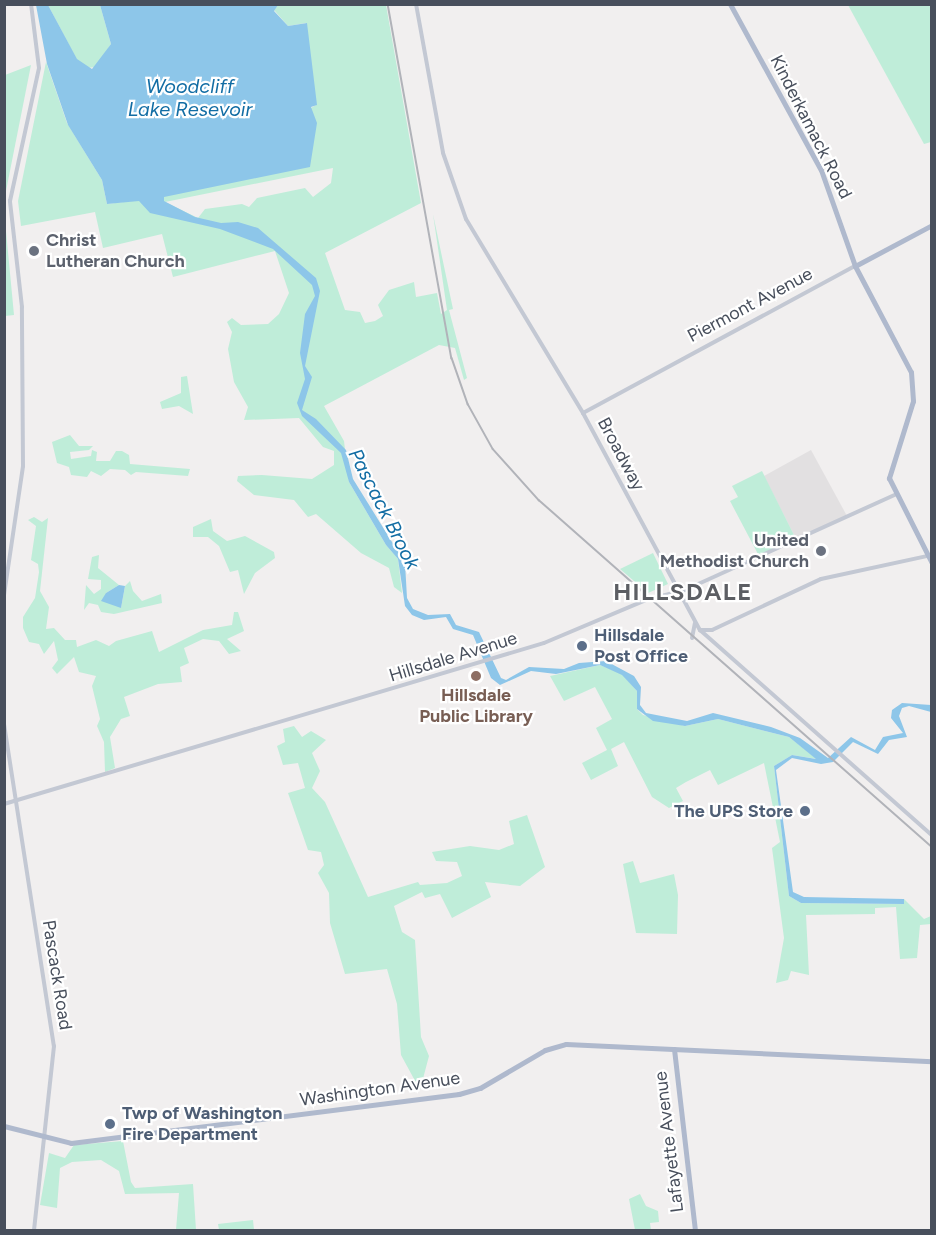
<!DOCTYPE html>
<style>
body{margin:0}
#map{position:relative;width:936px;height:1235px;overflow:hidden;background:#f1efef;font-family:Figtree,sans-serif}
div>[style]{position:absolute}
.education>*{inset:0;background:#e2e0e1}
.green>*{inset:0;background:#bfedd9}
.water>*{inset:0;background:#8dc6e9}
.minor>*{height:4px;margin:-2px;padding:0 2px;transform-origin:2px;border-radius:2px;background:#c3c8d3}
.major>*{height:5px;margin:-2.5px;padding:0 2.5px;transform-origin:2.5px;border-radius:2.5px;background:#afb9cd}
.rail>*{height:1.5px;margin:-0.75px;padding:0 0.75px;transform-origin:0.75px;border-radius:0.75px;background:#b1b3b9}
.dots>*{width:16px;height:16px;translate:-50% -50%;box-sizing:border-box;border:3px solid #fff;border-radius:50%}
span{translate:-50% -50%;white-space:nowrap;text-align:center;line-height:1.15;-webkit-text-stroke:4.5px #fff;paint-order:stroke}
.street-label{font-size:18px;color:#484f5c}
.worship-label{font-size:18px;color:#5b616d;font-weight:700}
.left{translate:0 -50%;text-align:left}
.right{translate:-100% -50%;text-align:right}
.service-label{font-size:18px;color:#4e5e75;font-weight:700}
.education-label{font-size:18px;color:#785e54;font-weight:700}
.water-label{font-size:20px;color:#126da4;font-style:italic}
.district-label{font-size:24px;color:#5c5e63;font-weight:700;letter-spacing:1.5px}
.frame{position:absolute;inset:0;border:6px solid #484f5c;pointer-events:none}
</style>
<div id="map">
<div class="education">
<i style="clip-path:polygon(811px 450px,847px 516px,796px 539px,764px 476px)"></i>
</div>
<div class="green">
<i style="clip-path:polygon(48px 5px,100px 5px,111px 44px,96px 67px,86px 68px,77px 60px)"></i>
<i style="clip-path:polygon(evenodd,278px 5px,386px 5px,421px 203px,325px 253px,345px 310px,360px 312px,365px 323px,375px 321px,383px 316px,378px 305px,389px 290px,414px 282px,416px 297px,437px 293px,441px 314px,447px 310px,433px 214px,453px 309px,449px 310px,467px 378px,464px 380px,455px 348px,439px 345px,324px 406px,344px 441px,349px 482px,386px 545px,398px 559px,402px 593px,394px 587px,389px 568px,361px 553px,316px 514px,308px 517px,294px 500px,254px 495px,237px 481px,238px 476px,262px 475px,312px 479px,334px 465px,334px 451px,323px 447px,299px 418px,244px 420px,248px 407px,234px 382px,228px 349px,232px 332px,227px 322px,232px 318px,241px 325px,268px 324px,279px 314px,289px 293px,275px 251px,173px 277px,162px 234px,103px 248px,95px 212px,21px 226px,18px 201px,46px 62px,67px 123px,102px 180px,107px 204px,157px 198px,316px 105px,306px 23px,288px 26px,274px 10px,278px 5px,333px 168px,331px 183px,313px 197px,305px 188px,257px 198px,249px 207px,242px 204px,205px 209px,198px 218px,165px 202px,333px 168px)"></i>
<i style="clip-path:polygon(848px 5px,931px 5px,931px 142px,924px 144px)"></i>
<i style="clip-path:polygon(31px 65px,5px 196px,5px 75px)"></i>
<i style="clip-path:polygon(4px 210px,14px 315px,5px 316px,4px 316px)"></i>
<i style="clip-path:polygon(187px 376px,193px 414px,179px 406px,162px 409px,160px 402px,181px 393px,181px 377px)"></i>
<i style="clip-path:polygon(70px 435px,79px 446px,93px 446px,89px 450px,70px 452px,71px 459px,91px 456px,92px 450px,97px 452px,96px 461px,110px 461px,116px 451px,122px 451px,129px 455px,130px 464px,190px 469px,188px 476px,136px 472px,131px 475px,125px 470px,110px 469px,101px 476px,91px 471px,87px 477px,71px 475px,69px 467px,57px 463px,52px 442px)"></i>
<i style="clip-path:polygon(762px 471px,796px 539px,759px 556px,730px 501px,738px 497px,732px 486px)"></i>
<i style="clip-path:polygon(34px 517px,42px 522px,48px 518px,40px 591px,49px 607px,46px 629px,54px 628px,65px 640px,76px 640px,77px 647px,96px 640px,109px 646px,116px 641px,152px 631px,159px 652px,203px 630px,232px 625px,234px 612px,238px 612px,244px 631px,227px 639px,241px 651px,229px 654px,219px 641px,203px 639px,184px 648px,189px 663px,180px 667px,182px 682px,158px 684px,124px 697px,130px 716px,121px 719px,110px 737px,115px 768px,105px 772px,104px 742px,97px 726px,100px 719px,92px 686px,96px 676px,79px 672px,74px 657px,57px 674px,52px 668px,58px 660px,54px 641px,44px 654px,39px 644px,29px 642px,23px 628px,23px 617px,35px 598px,39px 572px,38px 564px,31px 560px,36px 526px,28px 520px)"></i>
<i style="clip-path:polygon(211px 519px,213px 531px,227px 541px,245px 536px,274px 552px,275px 558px,255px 573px,244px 594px,238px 570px,230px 572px,219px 546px,208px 537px,193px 537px,193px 527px)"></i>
<i style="clip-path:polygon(653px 553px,668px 584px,648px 593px,620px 569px)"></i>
<i style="clip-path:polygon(99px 555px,98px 568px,119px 585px,106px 593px,121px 608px,125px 586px,130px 581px,133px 591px,142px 601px,161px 594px,162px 603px,114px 614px,101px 612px,98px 605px,89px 603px,84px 610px,86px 585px,94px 594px,101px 589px,101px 580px,88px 579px,92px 557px)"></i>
<i style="clip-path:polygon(600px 665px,622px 674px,637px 691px,637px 709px,643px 715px,685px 726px,718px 719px,789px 737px,817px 759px,792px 755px,774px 766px,789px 896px,801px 903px,904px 904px,904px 899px,924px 919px,931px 916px,931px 924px,920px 925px,917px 958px,900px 959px,896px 907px,875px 908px,875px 914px,806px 915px,809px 975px,791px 971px,788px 980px,776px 983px,784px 938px,772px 848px,780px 842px,764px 763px,718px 785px,710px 770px,686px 782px,676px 788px,683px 801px,669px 808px,652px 797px,624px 742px,611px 749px,618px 766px,591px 780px,582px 763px,607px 750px,596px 728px,612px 719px,595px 687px,564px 701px,550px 676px)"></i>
<i style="clip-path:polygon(294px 726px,302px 737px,311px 731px,326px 740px,312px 753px,320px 771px,312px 788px,325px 802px,368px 897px,418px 882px,420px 885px,447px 883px,462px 876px,457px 862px,436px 861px,432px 852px,470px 846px,499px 850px,514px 844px,509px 821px,527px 815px,545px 867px,520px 886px,485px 882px,491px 897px,452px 918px,440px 894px,425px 898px,422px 892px,394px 906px,402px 932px,415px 940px,421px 1037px,429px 1056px,420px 1090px,401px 1055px,397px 1004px,387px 969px,345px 974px,330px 923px,329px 893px,318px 873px,324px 865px,321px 852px,308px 850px,288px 793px,305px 788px,298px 763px,283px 765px,277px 746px,285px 742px,283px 729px)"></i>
<i style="clip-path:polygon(633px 861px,640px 883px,674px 874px,678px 895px,677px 934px,636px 933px,623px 864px)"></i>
<i style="clip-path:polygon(123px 1141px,131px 1182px,135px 1188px,193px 1184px,196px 1230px,176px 1230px,179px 1193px,125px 1194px,119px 1171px,101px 1160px,72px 1162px,60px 1168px,57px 1208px,40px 1205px,49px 1153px,65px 1158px,74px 1145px)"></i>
<i style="clip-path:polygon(640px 1194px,646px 1206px,658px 1211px,659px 1222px,650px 1223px,651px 1230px,635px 1230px,629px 1199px)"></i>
<i style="clip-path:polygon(253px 1220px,254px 1230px,219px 1230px,218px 1224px)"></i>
</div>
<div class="water">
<i style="clip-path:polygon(36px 5px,48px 5px,77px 59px,92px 69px,111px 44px,100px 5px,278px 5px,274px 11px,288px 26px,307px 23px,317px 105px,311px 107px,317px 123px,310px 167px,164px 197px,164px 201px,195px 217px,221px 223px,238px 222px,258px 228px,316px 278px,320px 291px,305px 366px,312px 377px,302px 410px,316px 419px,346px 450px,353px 479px,405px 563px,407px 598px,413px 609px,428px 615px,450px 614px,456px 625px,479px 632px,501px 678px,506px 680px,529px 667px,564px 669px,579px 663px,606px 661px,634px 676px,641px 687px,640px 705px,646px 713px,687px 721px,713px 713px,771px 727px,800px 738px,828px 758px,851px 737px,875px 750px,883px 737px,903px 733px,891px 718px,892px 710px,902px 703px,931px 705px,931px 712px,909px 706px,902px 708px,899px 716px,907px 737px,889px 740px,878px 754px,853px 742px,833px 762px,821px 764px,792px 758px,776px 770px,793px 892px,804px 897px,904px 899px,904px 904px,801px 903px,789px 896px,774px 766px,792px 755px,816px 759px,789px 737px,718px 719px,685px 726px,653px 721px,637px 709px,637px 691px,622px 675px,600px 665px,556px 674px,531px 671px,500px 685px,491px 678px,473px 635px,453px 629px,446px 617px,424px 620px,412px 615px,405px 606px,398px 559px,386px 545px,349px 482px,341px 453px,302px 416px,297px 403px,305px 379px,300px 353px,305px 314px,315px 296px,312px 285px,273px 249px,220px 229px,150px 213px,139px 201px,107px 204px,102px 180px,68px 125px,47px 64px)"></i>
<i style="clip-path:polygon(119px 585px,125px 586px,121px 608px,101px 601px,106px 593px)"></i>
</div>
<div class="minor">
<i style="left:416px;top:4px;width:151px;rotate:79.7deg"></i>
<i style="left:443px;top:153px;width:70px;rotate:70.8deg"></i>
<i style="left:466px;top:219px;width:227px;rotate:58.9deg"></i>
<i style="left:583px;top:413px;width:247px;rotate:61.7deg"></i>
<i style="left:700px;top:630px;width:310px;rotate:41.5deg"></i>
<i style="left:583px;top:413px;width:309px;rotate:-28.4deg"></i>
<i style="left:4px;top:595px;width:130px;rotate:-81.6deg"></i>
<i style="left:23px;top:466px;width:159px;rotate:-90.4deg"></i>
<i style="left:22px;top:307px;width:107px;rotate:-96.5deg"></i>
<i style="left:10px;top:201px;width:136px;rotate:-77.7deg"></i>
<i style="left:39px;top:68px;width:64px;rotate:-97.1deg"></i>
<i style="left:700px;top:630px;width:12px"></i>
<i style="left:712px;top:630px;width:120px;rotate:-25.1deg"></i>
<i style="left:821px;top:579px;width:114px;rotate:-12.2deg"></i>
<i style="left:692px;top:638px;width:15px;rotate:-79deg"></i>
<i style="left:4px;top:724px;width:326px;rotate:81.2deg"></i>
<i style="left:54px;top:1046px;width:185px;rotate:96.2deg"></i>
<i style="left:4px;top:804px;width:563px;rotate:-16.6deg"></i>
<i style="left:544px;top:643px;width:111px;rotate:-22.9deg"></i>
<i style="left:646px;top:600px;width:40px;rotate:-14.4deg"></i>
<i style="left:685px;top:590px;width:230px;rotate:-24.4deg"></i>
</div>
<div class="major">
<i style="left:730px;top:4px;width:189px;rotate:61.3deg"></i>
<i style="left:821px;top:170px;width:102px;rotate:70.5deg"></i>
<i style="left:855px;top:266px;width:120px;rotate:62.2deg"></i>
<i style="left:911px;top:372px;width:29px;rotate:86deg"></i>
<i style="left:913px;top:401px;width:81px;rotate:107.3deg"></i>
<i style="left:889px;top:478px;width:95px;rotate:63.2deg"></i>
<i style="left:855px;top:266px;width:87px;rotate:-28deg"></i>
<i style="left:674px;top:1049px;width:182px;rotate:83.4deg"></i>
<i style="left:4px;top:1126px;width:69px;rotate:14.2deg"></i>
<i style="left:71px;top:1143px;width:391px;rotate:-7.2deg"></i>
<i style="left:459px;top:1094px;width:22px;rotate:-16deg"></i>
<i style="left:480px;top:1088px;width:75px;rotate:-30.3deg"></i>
<i style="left:545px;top:1050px;width:22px;rotate:-16deg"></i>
<i style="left:566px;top:1044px;width:366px;rotate:2.7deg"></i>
</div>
<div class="rail">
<i style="left:388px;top:4px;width:360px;rotate:79.8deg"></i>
<i style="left:452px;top:358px;width:49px;rotate:70.8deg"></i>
<i style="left:468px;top:404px;width:51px;rotate:60.9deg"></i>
<i style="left:493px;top:449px;width:69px;rotate:48deg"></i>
<i style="left:539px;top:500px;width:524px;rotate:41.44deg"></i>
</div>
<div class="dots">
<i style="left:34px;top:251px;background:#6b7280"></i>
<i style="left:821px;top:551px;background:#6b7280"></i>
<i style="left:582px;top:646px;background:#5c6f8a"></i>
<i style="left:476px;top:676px;background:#8d6e63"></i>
<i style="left:805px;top:811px;background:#5c6f8a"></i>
<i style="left:110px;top:1124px;background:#5c6f8a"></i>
</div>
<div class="street-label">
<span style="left:811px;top:127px;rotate:63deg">Kinderkamack Road</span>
<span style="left:750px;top:305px;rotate:-28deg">Piermont Avenue</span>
<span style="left:621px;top:454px;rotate:62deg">Broadway</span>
<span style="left:453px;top:657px;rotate:-17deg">Hillsdale Avenue</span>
<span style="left:57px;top:975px;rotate:81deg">Pascack Road</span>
<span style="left:380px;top:1089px;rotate:-8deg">Washington Avenue</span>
<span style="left:669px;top:1142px;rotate:-97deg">Lafayette Avenue</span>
</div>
<div class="worship-label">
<span class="left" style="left:46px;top:251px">Christ<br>Lutheran Church</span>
<span class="right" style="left:809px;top:551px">United<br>Methodist Church</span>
</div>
<div class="service-label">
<span class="left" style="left:594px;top:646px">Hillsdale<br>Post Office</span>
<span class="right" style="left:793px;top:811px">The UPS Store</span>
<span class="left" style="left:122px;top:1124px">Twp of Washington<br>Fire Department</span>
</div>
<div class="education-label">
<span style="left:476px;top:706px">Hillsdale<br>Public Library</span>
</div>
<div class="water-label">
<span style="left:190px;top:98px">Woodcliff<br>Lake Resevoir</span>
<span style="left:384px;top:509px;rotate:63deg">Pascack Brook</span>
</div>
<div class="district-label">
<span style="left:683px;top:592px">HILLSDALE</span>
</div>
<div class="frame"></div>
</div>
